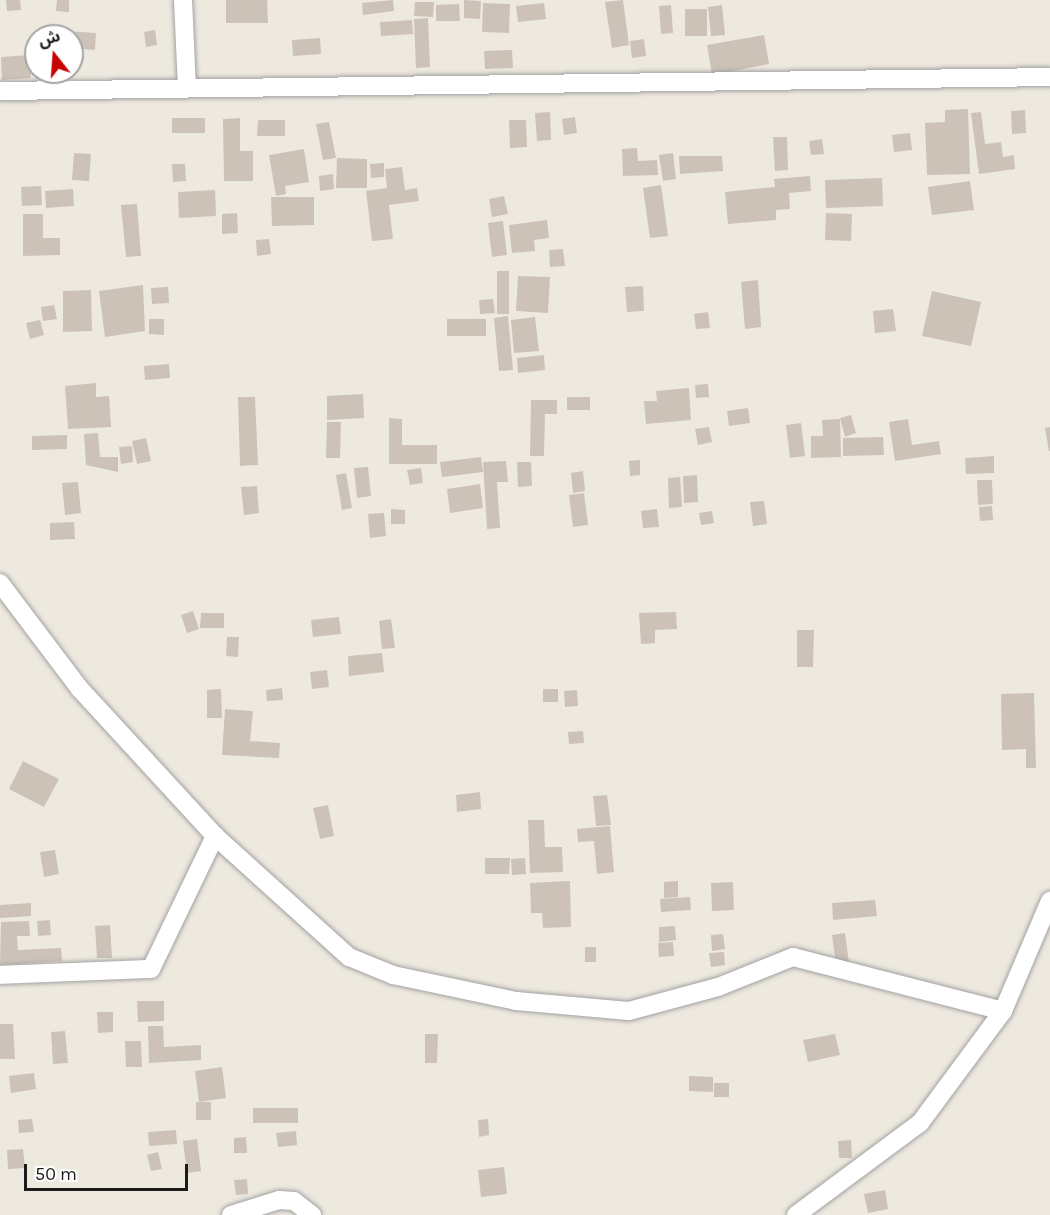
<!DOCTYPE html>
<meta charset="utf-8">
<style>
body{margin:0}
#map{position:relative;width:1050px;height:1215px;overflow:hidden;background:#eee9df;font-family:Karla,"Noto Sans Arabic",sans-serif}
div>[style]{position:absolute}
.building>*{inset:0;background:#cdc2b8}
.roads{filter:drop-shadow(0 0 2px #a2a2a2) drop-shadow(0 0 2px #a2a2a2)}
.street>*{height:18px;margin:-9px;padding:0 9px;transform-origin:9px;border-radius:9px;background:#fff}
span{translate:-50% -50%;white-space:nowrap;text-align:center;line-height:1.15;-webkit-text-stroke:5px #fff;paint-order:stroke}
.north{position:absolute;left:24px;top:24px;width:60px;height:60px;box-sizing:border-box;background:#fff;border:2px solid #a4a4a4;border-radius:50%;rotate:343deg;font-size:16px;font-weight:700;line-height:24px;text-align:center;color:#1b1b1b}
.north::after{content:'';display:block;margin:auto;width:21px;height:27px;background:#c50300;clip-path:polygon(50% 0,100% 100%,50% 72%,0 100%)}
.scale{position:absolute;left:24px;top:1164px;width:164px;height:27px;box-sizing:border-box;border:3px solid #1b1b1b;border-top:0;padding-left:8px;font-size:18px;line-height:21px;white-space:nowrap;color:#1b1b1b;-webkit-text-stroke:4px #fff;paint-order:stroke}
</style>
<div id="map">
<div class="building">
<i style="clip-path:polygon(6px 0,20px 0,21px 10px,7px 11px)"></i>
<i style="clip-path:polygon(57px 0,69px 0,69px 12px,56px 11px)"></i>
<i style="clip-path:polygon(226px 0,267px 0,268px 23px,226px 23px)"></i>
<i style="clip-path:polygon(393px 0,394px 11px,363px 15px,362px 3px)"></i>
<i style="clip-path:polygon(464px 0,481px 1px,480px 19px,464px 18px)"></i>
<i style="clip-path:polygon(623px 0,629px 45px,612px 48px,605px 2px)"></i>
<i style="clip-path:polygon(415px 2px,434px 2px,433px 17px,414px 16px)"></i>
<i style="clip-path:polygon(483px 3px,510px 4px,509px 33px,482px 32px)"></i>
<i style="clip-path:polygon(544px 3px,546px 19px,518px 22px,516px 6px)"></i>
<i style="clip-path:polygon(459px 4px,460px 21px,436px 21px,436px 5px)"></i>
<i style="clip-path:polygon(671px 5px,673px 33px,661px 34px,659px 6px)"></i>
<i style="clip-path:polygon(722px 5px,725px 35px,711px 36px,708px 7px)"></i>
<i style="clip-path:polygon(685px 9px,707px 9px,707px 36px,685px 36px)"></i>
<i style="clip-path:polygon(428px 18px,430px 67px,416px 68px,414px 19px)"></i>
<i style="clip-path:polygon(412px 20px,413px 34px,381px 36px,380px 22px)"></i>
<i style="clip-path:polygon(155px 30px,157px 45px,146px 47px,144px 32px)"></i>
<i style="clip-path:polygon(66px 31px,96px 33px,95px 50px,72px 48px,72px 36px)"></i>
<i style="clip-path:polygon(764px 35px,769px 64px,712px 75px,707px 45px)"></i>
<i style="clip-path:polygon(320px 38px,321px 54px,293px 56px,292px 40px)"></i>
<i style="clip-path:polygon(644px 39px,646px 56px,632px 58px,630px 41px)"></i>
<i style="clip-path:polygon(512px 50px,513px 68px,485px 69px,484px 51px)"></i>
<i style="clip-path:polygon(30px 55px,31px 78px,2px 80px,1px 57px)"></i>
<i style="clip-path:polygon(968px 109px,970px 174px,927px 175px,925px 123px,945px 122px,945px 110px)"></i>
<i style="clip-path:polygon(1025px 110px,1026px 133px,1012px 134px,1011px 111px)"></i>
<i style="clip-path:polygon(550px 112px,551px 140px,537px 141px,535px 113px)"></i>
<i style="clip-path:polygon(981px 112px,985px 144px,1001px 142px,1003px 157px,1014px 155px,1015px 169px,979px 174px,971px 113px)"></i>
<i style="clip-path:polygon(575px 117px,577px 133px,564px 135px,562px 119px)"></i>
<i style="clip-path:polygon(172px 118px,205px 118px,205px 133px,172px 133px)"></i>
<i style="clip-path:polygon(240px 118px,240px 151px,253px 151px,253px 181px,224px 181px,223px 119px)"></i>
<i style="clip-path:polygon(258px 120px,285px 120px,285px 136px,257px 136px)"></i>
<i style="clip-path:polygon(509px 120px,526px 120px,527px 147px,510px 148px)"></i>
<i style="clip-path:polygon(329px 122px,336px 158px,323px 160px,316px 124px)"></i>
<i style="clip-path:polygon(910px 133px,912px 150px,894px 152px,892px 135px)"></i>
<i style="clip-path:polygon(773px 137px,787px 137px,788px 170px,775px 171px)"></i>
<i style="clip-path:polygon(822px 139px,824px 154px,811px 155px,809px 141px)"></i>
<i style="clip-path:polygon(637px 148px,638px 161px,657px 160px,658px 175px,623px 176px,622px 149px)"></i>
<i style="clip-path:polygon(304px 149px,309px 182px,285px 186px,286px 194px,276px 196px,269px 155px)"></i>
<i style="clip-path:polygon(74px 153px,91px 154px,89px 181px,72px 180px)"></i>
<i style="clip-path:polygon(673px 153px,676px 179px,663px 181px,659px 155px)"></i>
<i style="clip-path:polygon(679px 156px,722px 156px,723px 171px,680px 174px)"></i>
<i style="clip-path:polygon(337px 158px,367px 159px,367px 188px,336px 188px)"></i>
<i style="clip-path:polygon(384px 163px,384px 177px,371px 178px,370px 164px)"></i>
<i style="clip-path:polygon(172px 164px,185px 164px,186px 181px,173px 182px)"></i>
<i style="clip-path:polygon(402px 167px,405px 190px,417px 188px,419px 201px,389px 205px,393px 239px,372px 241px,366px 191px,387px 188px,385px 169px)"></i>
<i style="clip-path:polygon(333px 174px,334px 189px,320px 191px,319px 176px)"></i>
<i style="clip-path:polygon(810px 176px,811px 191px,789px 193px,790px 209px,776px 210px,776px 220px,728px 224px,725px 192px,775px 187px,774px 179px)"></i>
<i style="clip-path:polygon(882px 178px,883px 206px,826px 208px,825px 180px)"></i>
<i style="clip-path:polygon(970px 181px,974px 210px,932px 215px,928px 187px)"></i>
<i style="clip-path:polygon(661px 185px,668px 236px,650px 238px,643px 188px)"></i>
<i style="clip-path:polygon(41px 186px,42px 205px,22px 206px,21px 187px)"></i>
<i style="clip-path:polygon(73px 189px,74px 206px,46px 208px,45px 191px)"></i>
<i style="clip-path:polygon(215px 190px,216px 216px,179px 218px,178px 192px)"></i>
<i style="clip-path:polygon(504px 196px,508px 214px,492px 217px,489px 199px)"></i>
<i style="clip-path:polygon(271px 197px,314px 197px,314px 225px,272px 226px)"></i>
<i style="clip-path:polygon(137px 204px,141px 256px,126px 257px,121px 205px)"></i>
<i style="clip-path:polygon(237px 213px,238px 233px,222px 234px,222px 214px)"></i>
<i style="clip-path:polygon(826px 213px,852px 214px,851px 241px,825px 240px)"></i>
<i style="clip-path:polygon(23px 214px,43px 214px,43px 238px,60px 238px,60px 255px,23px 256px)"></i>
<i style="clip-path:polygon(547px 220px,549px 238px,534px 240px,535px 251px,512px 253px,509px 225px)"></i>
<i style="clip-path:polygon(503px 221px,507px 255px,492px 257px,488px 223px)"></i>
<i style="clip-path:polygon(269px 239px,271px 254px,257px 256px,256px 240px)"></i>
<i style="clip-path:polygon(563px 249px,565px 266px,550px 267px,549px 250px)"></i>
<i style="clip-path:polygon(497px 271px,509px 271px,509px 314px,497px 314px)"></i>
<i style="clip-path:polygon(518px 276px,550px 277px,548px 313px,516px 311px)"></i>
<i style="clip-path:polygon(758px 280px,761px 327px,745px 329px,741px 282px)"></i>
<i style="clip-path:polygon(143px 285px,145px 331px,105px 337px,99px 291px)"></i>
<i style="clip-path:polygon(643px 286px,644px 311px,627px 312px,625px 287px)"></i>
<i style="clip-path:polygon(168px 287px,169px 303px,152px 304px,151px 288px)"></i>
<i style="clip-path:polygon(91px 290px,92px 331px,63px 332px,63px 291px)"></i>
<i style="clip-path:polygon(932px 291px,981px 302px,971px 346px,922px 336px)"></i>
<i style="clip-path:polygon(493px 299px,495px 313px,480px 314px,479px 300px)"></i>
<i style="clip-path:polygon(54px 305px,57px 319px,43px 321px,41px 307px)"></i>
<i style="clip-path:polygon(893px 309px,896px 331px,875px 333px,873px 311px)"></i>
<i style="clip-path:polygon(708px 312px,710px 328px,696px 329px,694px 314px)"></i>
<i style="clip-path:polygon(508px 316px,513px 370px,499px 371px,494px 318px)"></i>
<i style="clip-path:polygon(535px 317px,539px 351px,514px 353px,511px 320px)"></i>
<i style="clip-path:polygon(149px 319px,164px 319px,164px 335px,149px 334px)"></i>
<i style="clip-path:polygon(447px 319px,486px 319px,486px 336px,447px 336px)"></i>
<i style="clip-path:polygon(40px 320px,44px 335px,30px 339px,26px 323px)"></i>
<i style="clip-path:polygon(544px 355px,545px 370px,518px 373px,517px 358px)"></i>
<i style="clip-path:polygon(169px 364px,170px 378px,145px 380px,144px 366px)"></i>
<i style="clip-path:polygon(96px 383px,96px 397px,109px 396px,111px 427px,68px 429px,65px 386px)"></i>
<i style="clip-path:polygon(708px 384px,709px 397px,696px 398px,695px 385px)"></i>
<i style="clip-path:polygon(689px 388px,691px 420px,646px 424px,644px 401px,657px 401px,656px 391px)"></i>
<i style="clip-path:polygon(363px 394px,364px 418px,327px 420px,327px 396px)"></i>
<i style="clip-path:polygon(238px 397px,255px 397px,258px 465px,240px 466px)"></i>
<i style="clip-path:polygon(567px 397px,590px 397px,590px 410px,567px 410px)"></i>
<i style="clip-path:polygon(531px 400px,557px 400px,557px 414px,545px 414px,544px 456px,530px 456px)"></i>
<i style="clip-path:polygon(748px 408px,750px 423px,729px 426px,727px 411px)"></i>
<i style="clip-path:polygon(851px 415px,856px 433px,845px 437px,840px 418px)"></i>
<i style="clip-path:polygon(389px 418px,402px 419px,402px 445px,437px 445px,437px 464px,389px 464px)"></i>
<i style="clip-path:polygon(840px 419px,841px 457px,811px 458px,811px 436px,823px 436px,822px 420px)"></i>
<i style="clip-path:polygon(908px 419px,912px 445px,939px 441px,941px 454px,895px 461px,889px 422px)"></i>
<i style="clip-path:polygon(327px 422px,341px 422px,340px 458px,326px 458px)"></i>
<i style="clip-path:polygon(801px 423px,805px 456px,790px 458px,786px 425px)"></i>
<i style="clip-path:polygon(709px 427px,712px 442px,698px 445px,695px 429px)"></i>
<i style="clip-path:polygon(1050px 427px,1050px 451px,1049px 451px,1045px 428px)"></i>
<i style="clip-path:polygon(98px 433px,100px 457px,118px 457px,118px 472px,86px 465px,84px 434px)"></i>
<i style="clip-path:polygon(67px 435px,67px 449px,32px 450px,32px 436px)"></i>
<i style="clip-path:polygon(883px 437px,884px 455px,843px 456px,843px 438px)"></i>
<i style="clip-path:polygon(146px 438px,151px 461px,137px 464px,132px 441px)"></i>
<i style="clip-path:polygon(132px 446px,133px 462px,121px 464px,119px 447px)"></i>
<i style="clip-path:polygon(994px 456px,994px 473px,966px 474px,965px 458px)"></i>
<i style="clip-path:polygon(481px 457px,483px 472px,442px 477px,440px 462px)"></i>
<i style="clip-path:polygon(640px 460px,640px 475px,630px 476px,629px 461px)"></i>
<i style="clip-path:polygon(506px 461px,508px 482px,497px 482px,500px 528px,487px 529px,483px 462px)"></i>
<i style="clip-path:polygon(517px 462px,531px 462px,532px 486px,518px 487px)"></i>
<i style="clip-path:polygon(368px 467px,371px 496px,357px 498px,354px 468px)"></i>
<i style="clip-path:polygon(421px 468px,423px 483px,410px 485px,407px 470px)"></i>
<i style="clip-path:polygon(583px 471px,585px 491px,573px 493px,571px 473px)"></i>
<i style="clip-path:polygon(346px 473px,352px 508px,342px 510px,336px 475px)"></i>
<i style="clip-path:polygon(697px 475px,698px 502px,684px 503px,683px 476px)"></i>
<i style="clip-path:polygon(680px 477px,682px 507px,669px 508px,668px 478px)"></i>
<i style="clip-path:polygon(977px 480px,992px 480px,993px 504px,978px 505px)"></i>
<i style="clip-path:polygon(78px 482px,81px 513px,65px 515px,62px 483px)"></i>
<i style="clip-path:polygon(480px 484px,483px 508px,450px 513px,447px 489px)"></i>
<i style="clip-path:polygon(257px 486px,259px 513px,244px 515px,241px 487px)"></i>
<i style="clip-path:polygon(584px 493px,588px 525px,573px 527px,569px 495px)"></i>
<i style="clip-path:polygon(764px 501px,767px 524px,753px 526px,750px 502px)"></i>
<i style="clip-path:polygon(992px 506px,993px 520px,980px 521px,979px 507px)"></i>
<i style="clip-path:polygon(391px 509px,405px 510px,405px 524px,391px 524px)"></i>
<i style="clip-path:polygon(657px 509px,659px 527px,643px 528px,641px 511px)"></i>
<i style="clip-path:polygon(712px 511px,714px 523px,701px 525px,699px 513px)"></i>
<i style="clip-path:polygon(384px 513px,386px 536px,370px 538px,368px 514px)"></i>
<i style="clip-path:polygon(74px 522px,75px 539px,50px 540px,50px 523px)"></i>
<i style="clip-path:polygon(193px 611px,199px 629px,187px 633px,181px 615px)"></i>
<i style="clip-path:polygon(676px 612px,677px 629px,655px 630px,655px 643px,641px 644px,639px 613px)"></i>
<i style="clip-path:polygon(201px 613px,224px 613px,224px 628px,200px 628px)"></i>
<i style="clip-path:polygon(339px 617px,341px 634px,313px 637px,311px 620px)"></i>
<i style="clip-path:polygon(391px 619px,395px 648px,382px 649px,379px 621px)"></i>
<i style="clip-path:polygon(797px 630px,814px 630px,813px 667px,797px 667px)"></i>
<i style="clip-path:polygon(227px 637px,239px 637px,238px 657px,226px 656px)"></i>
<i style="clip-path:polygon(382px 653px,384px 672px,349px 676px,348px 656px)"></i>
<i style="clip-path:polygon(327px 670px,329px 687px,312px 689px,310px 672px)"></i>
<i style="clip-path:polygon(282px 688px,283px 700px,267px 701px,266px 690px)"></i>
<i style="clip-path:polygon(221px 689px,222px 718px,207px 718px,207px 690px)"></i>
<i style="clip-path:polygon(543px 689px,558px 689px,558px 702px,543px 702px)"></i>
<i style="clip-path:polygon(577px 690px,578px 706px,565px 707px,564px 691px)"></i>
<i style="clip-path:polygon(1034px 693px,1036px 768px,1026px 768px,1026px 749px,1002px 750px,1001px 694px)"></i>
<i style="clip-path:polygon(225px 709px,253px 711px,250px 741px,280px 743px,279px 758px,222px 755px)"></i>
<i style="clip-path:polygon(583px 731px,584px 743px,569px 744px,568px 732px)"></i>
<i style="clip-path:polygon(23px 761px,59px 779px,44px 807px,9px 789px)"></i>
<i style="clip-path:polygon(480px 792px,481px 809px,457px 812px,456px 795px)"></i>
<i style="clip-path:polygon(607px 795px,611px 825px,596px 826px,593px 796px)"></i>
<i style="clip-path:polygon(328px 805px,334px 836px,320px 839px,313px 808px)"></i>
<i style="clip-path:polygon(528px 820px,544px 820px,545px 847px,562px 847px,563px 872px,530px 873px)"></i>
<i style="clip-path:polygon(610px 826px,614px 872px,597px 874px,594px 841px,578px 842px,577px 829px)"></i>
<i style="clip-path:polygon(55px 850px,59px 874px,44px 877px,40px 852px)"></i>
<i style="clip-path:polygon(485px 858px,510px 858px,509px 874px,485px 874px)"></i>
<i style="clip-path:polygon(525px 858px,526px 874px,512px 875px,511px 859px)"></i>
<i style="clip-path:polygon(570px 881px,571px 927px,543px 928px,542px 913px,531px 913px,530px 883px)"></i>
<i style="clip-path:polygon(678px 881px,678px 897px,664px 898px,664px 882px)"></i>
<i style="clip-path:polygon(733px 882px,734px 910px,712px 911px,711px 883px)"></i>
<i style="clip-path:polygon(690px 897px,691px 910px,661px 912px,660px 899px)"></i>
<i style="clip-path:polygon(875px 900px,877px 916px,833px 920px,832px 903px)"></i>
<i style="clip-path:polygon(31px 903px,31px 916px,0 918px,0 905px)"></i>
<i style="clip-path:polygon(50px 920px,51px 935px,38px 936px,37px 921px)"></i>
<i style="clip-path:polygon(29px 921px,30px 936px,17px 936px,18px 950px,61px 948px,62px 961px,0 965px,1px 922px)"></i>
<i style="clip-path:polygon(110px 925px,112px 958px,97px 958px,95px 926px)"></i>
<i style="clip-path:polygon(675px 926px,676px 940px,659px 942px,659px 927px)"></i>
<i style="clip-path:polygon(845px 933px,849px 963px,836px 965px,832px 935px)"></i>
<i style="clip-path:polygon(723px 934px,725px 949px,712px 951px,711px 935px)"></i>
<i style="clip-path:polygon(673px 942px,674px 956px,659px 957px,658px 943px)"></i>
<i style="clip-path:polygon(585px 947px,596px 947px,596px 962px,585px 962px)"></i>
<i style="clip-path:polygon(724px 952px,725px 965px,711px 967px,709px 953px)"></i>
<i style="clip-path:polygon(137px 1001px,164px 1001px,164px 1021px,138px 1022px)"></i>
<i style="clip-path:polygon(97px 1012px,113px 1012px,113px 1032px,98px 1033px)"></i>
<i style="clip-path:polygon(0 1024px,13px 1024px,15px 1059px,0 1059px)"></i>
<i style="clip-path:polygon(148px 1026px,163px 1026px,164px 1047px,201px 1045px,201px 1060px,149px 1063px)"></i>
<i style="clip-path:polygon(65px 1031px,68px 1063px,53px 1064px,51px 1032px)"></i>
<i style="clip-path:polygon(425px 1034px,438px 1034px,437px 1063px,425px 1063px)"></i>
<i style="clip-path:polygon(835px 1034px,840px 1055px,808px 1062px,803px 1040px)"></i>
<i style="clip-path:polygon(125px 1041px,141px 1041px,142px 1067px,126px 1067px)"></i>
<i style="clip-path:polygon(222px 1067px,226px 1098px,199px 1102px,195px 1071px)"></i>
<i style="clip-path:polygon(34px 1073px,36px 1089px,11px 1093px,9px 1076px)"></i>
<i style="clip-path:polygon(689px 1076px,713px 1077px,713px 1092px,689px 1091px)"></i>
<i style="clip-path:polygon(714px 1083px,729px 1083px,729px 1097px,714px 1097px)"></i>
<i style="clip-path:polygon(196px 1102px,211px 1102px,211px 1120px,196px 1120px)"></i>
<i style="clip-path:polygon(253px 1108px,298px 1108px,298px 1123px,253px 1123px)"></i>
<i style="clip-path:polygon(32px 1119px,34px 1132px,19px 1133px,18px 1120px)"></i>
<i style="clip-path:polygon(488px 1119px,489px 1135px,479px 1137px,478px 1120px)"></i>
<i style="clip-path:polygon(176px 1130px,177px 1144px,149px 1146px,148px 1132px)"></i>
<i style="clip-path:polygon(296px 1131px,297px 1145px,278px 1147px,276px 1133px)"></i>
<i style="clip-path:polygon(246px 1137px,247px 1153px,234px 1153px,234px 1138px)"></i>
<i style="clip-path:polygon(197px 1139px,201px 1171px,187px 1173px,183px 1141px)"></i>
<i style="clip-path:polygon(851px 1140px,852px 1158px,839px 1158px,838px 1141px)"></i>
<i style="clip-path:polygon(23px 1149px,25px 1168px,8px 1169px,7px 1150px)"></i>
<i style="clip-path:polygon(158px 1152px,162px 1169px,151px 1171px,147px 1155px)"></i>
<i style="clip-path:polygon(504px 1167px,507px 1194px,481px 1197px,478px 1170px)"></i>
<i style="clip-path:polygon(247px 1179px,248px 1194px,236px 1195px,234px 1180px)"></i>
<i style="clip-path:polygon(885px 1190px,888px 1209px,868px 1213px,864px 1194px)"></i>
</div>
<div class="roads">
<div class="street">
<i style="left:183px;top:0;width:88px;rotate:87.4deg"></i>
<i style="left:0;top:91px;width:1050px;rotate:-0.76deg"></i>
<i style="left:0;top:583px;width:133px;rotate:53deg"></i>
<i style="left:80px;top:689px;width:200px;rotate:47.4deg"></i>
<i style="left:215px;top:836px;width:181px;rotate:42.1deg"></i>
<i style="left:349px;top:957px;width:48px;rotate:22.2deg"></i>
<i style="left:393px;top:975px;width:126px;rotate:11.9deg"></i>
<i style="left:516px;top:1001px;width:113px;rotate:5.1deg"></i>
<i style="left:629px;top:1011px;width:92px;rotate:-15.1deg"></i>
<i style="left:718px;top:987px;width:81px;rotate:-21.8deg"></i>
<i style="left:793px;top:957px;width:217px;rotate:14.4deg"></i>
<i style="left:0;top:975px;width:151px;rotate:-2.3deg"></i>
<i style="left:151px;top:969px;width:148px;rotate:-64.3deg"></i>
<i style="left:231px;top:1215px;width:50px;rotate:-17.4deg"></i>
<i style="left:279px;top:1200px;width:15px;rotate:4deg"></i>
<i style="left:294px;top:1201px;width:23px;rotate:38deg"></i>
<i style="left:796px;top:1215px;width:154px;rotate:-36.6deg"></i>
<i style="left:920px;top:1123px;width:139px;rotate:-53.5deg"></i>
<i style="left:1003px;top:1011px;width:120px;rotate:-66.9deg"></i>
</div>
</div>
<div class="north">ش</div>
<div class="scale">50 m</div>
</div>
